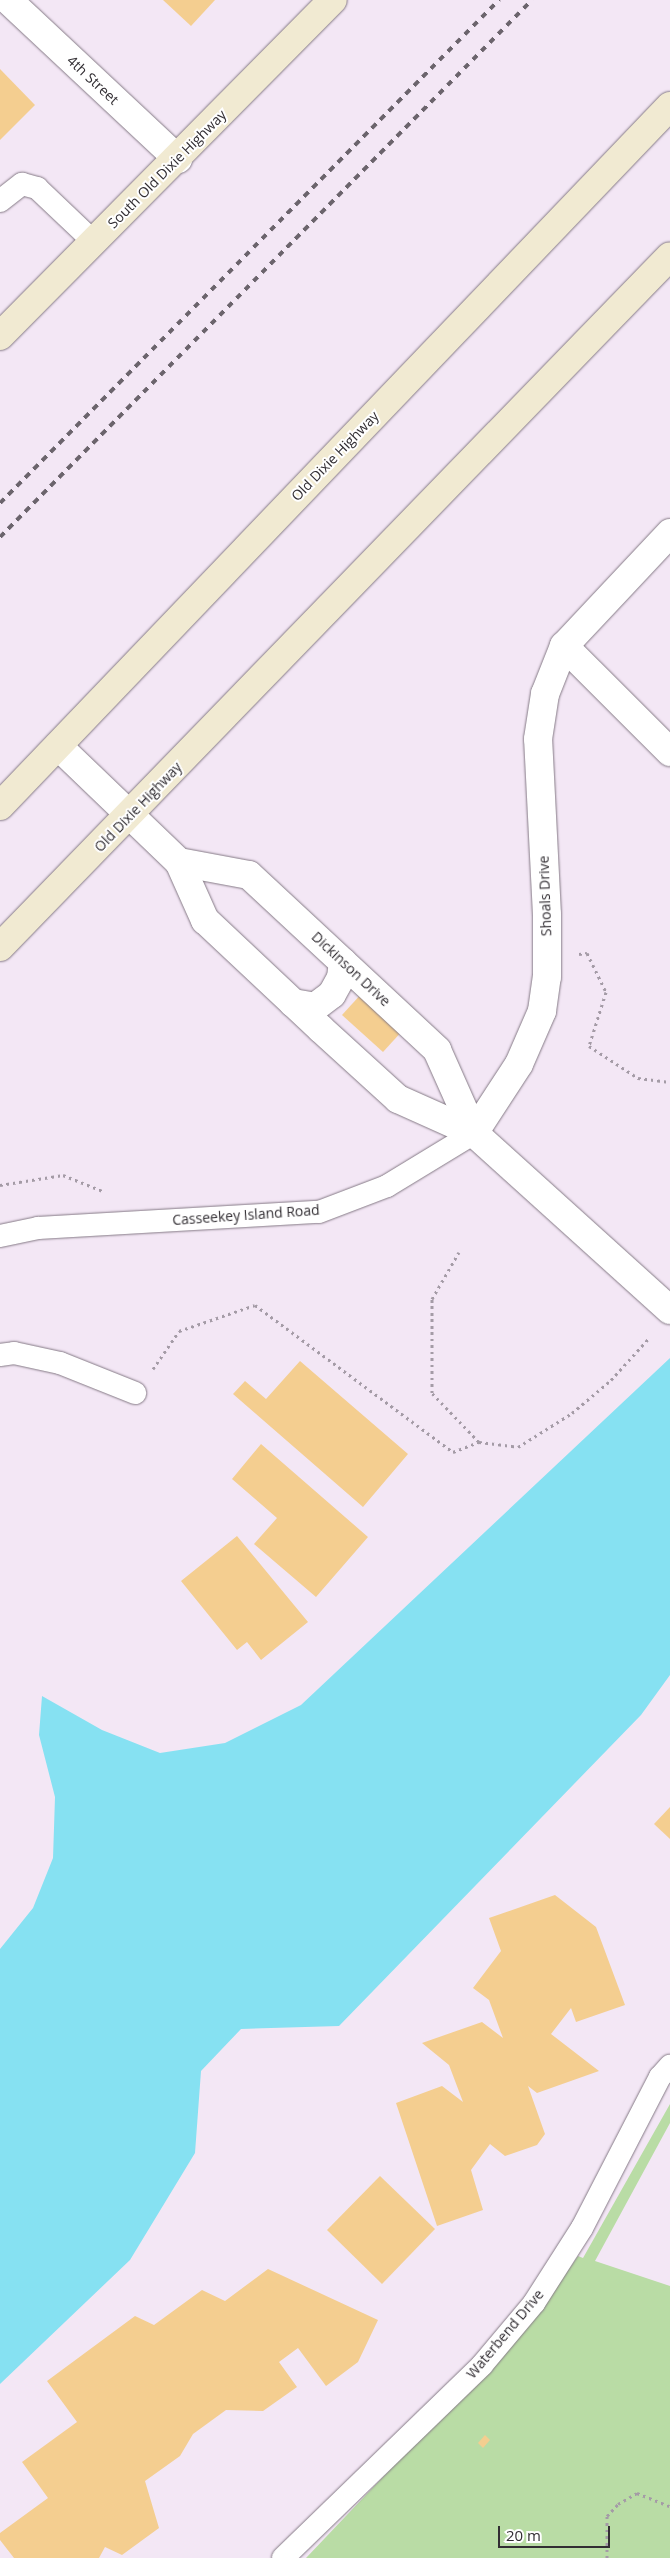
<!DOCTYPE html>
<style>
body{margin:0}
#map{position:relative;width:670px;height:2558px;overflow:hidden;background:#f3e7f5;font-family:"Open Sans",sans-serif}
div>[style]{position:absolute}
.green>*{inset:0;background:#b9dca5}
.water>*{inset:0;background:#86e1f2}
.building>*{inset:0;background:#f4ce90}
.path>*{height:3px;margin-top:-1.5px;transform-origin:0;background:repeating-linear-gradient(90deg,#a49ba6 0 2.5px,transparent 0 6.5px)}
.roads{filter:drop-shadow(0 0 1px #857a86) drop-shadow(0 0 1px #857a86)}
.lane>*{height:22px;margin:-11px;padding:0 11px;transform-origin:11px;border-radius:11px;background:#fff}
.street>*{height:28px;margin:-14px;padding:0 14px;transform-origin:14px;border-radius:14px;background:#fff}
.secondary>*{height:28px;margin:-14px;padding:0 14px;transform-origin:14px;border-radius:14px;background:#f1ead2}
.rail>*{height:4px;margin-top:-2px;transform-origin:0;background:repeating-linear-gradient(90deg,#6b646c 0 6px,transparent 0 12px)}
span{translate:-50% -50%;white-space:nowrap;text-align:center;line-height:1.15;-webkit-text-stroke:4px #fff;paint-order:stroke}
.street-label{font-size:14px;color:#322e33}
.scale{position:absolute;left:498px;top:2526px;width:112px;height:22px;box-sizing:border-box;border:2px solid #322e33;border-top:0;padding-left:6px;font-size:15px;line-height:18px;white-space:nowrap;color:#322e33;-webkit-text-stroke:4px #fff;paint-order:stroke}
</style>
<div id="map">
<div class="green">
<i style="clip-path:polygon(670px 2104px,670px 2123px,595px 2261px,670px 2286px,670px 2558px,306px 2558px,537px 2315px,578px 2256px,583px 2258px)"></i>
</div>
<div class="water">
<i style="clip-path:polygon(670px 1358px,670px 1675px,641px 1715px,339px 2026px,241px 2029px,201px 2071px,195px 2153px,130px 2260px,0 2384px,0 1949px,33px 1908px,53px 1858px,55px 1797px,39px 1735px,42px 1696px,102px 1730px,160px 1753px,225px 1743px,301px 1705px)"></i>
</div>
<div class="building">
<i style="clip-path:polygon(163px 0,215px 0,191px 26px)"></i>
<i style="clip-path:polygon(0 69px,35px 105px,0 140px)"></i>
<i style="clip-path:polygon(363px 992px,404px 1029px,383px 1052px,342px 1015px)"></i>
<i style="clip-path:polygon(300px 1361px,408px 1454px,363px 1507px,233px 1394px,245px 1381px,266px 1399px)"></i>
<i style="clip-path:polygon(261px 1444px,368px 1537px,316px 1597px,254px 1544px,277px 1518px,232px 1479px)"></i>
<i style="clip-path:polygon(237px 1536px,308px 1622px,261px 1660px,247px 1642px,237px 1650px,181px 1581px)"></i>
<i style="clip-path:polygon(670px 1807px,670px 1839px,654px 1824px)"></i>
<i style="clip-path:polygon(555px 1895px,596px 1927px,625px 2005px,576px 2022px,571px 2008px,551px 2034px,599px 2071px,537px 2093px,528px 2086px,545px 2134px,537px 2145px,505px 2156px,490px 2144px,471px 2170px,483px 2210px,437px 2226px,396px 2103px,442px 2086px,463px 2102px,449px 2065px,422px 2043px,482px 2022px,503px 2038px,489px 2000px,473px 1988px,501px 1951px,489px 1918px)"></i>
<i style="clip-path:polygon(380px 2176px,435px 2229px,382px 2284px,327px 2230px)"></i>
<i style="clip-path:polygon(268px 2269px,378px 2320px,358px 2362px,326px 2386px,298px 2348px,279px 2362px,297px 2387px,263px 2411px,226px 2410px,193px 2434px,180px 2456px,145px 2481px,159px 2528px,122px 2555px,105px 2547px,99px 2558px,14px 2558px,0 2540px,0 2533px,48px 2498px,22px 2462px,77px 2422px,47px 2381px,135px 2316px,154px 2325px,202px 2290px,225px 2301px)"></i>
<i style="clip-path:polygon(485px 2435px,490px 2440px,483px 2448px,478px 2443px)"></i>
</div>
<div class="path">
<i style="left:579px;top:954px;width:8px;rotate:-7deg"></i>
<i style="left:587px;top:953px;width:43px;rotate:64deg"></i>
<i style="left:606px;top:992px;width:57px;rotate:107.5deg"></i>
<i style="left:589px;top:1046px;width:59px;rotate:33.1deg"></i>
<i style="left:638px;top:1078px;width:32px;rotate:7deg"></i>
<i style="left:0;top:1185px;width:64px;rotate:-9deg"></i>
<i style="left:63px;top:1175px;width:45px;rotate:22deg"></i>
<i style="left:153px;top:1369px;width:46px;rotate:-55.6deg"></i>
<i style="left:179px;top:1331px;width:80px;rotate:-18.9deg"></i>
<i style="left:255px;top:1305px;width:247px;rotate:36.6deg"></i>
<i style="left:453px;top:1452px;width:28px;rotate:-21deg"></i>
<i style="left:479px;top:1442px;width:68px;rotate:-133.8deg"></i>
<i style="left:432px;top:1393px;width:94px;rotate:-90deg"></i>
<i style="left:432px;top:1299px;width:54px;rotate:-60.1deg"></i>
<i style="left:479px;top:1442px;width:39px;rotate:7deg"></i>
<i style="left:518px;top:1447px;width:64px;rotate:-32.2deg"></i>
<i style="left:572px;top:1413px;width:51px;rotate:-40.2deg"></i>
<i style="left:611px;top:1380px;width:58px;rotate:-47.8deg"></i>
<i style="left:607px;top:2558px;width:42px;rotate:-90deg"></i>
<i style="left:607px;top:2516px;width:16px;rotate:-47deg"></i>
<i style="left:618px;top:2504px;width:22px;rotate:-30deg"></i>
<i style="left:637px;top:2493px;width:35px;rotate:22deg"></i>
</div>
<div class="roads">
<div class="lane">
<i style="left:0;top:201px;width:28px;rotate:-38deg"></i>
<i style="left:22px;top:184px;width:16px;rotate:15deg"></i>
<i style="left:37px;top:188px;width:79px;rotate:43.5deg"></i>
<i style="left:0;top:1236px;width:39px;rotate:-12deg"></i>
<i style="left:38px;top:1228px;width:281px;rotate:-3.3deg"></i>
<i style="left:319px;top:1212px;width:73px;rotate:-20.9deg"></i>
<i style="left:387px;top:1186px;width:102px;rotate:-31.3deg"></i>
<i style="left:0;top:1355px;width:14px;rotate:-8deg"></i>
<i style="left:14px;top:1353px;width:47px;rotate:12.3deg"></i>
<i style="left:60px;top:1363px;width:81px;rotate:21.8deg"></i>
<i style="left:283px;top:2558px;width:277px;rotate:-44.1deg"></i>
<i style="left:482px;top:2365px;width:81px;rotate:-50deg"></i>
<i style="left:534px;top:2303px;width:89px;rotate:-57.4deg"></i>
<i style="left:582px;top:2228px;width:170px;rotate:-62.7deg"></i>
<i style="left:660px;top:2077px;width:15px;rotate:-48deg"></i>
</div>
<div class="street">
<i style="left:8px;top:0;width:233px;rotate:43.1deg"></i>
<i style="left:564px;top:646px;width:150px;rotate:45deg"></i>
<i style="left:58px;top:746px;width:168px;rotate:43.8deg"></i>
<i style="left:179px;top:862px;width:64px;rotate:65.9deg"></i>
<i style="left:205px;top:920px;width:159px;rotate:43.2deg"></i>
<i style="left:321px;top:1029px;width:104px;rotate:42.3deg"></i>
<i style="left:398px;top:1099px;width:83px;rotate:24.1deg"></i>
<i style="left:474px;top:1133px;width:264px;rotate:42.1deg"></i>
<i style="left:179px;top:862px;width:71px;rotate:10.5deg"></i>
<i style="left:249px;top:875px;width:257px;rotate:42.9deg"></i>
<i style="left:437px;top:1050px;width:91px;rotate:66deg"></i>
<i style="left:293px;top:1003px;width:22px;rotate:10deg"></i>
<i style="left:315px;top:1007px;width:21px;rotate:-37deg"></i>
<i style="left:332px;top:994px;width:18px;rotate:-61deg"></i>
<i style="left:341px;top:978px;width:16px;rotate:-83deg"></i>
<i style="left:474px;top:1133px;width:82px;rotate:-56.9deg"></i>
<i style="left:519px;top:1064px;width:58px;rotate:-66.5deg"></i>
<i style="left:542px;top:1011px;width:34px;rotate:-82deg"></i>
<i style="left:547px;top:977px;width:62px;rotate:-90deg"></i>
<i style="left:547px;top:915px;width:176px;rotate:-92.9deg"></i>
<i style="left:538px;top:739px;width:46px;rotate:-81.2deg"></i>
<i style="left:545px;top:694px;width:52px;rotate:-68.4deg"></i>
<i style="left:564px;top:646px;width:155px;rotate:-46.8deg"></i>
</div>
<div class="secondary">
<i style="left:0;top:336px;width:473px;rotate:-45.3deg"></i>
<i style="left:0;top:806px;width:969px;rotate:-46.25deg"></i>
<i style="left:0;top:947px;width:962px;rotate:-45.88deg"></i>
</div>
</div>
<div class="rail">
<i style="left:0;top:503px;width:709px;rotate:-45.23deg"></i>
<i style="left:0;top:537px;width:756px;rotate:-45.27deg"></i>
</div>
<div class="street-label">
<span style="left:93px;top:80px;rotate:43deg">4th Street</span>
<span style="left:167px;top:169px;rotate:-45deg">South Old Dixie Highway</span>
<span style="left:335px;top:456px;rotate:-46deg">Old Dixie Highway</span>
<span style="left:138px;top:807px;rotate:-46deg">Old Dixie Highway</span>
<span style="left:545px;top:896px;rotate:-92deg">Shoals Drive</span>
<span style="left:351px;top:969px;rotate:43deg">Dickinson Drive</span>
<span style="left:246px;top:1215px;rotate:-4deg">Casseekey Island Road</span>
<span style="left:505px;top:2334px;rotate:-50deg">Waterbend Drive</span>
</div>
<div class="scale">20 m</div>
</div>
